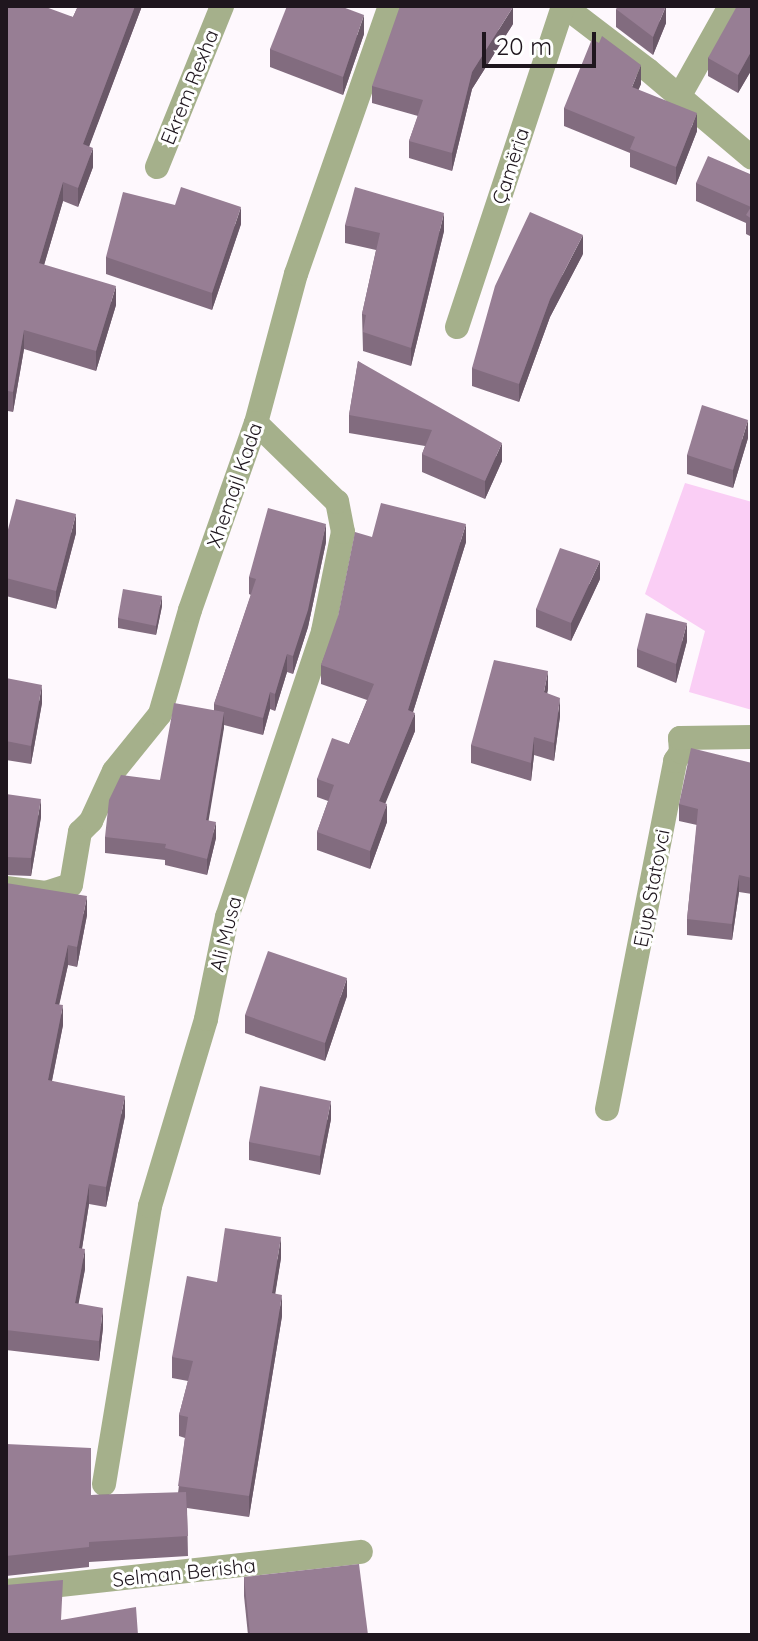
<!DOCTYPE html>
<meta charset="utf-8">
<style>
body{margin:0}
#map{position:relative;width:758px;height:1641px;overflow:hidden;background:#fef8fd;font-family:Quicksand,sans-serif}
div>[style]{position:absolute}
.green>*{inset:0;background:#facef5}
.minor>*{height:24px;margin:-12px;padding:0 12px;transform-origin:12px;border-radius:12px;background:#a5b08b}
.wall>*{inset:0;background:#826c7f}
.shaded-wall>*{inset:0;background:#6a5868}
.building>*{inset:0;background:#977e94}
span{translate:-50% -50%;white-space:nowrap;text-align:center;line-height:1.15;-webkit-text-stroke:6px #fff;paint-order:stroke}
.street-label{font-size:20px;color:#1f161e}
.frame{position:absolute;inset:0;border:8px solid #1f161e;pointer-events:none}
.scale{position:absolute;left:482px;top:32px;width:114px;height:36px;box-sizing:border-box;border:4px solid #1f161e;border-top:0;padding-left:10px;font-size:24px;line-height:28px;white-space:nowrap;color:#1f161e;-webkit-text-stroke:6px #fff;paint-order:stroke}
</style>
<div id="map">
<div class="green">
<i style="clip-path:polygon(685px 483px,752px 502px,752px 710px,689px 692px,705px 631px,645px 594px)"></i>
</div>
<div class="minor">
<i style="left:564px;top:6px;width:106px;rotate:37.3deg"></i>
<i style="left:648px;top:70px;width:136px;rotate:40.2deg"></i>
<i style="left:679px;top:97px;width:104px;rotate:-60.7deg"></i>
<i style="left:157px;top:167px;width:174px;rotate:-68deg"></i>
<i style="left:457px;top:327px;width:338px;rotate:-71.7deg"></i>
<i style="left:6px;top:888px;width:40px;rotate:7.1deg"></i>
<i style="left:46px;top:893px;width:26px;rotate:-18deg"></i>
<i style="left:71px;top:885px;width:54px;rotate:-80.4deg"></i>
<i style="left:80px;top:832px;width:16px;rotate:-45deg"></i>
<i style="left:91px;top:821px;width:55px;rotate:-65.3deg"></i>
<i style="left:114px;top:771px;width:73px;rotate:-51.1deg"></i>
<i style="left:160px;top:714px;width:108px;rotate:-73.9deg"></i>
<i style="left:190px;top:610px;width:198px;rotate:-70.6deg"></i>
<i style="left:256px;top:423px;width:154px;rotate:-75deg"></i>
<i style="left:296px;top:274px;width:284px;rotate:-70.7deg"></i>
<i style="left:607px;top:1109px;width:355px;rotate:-78.9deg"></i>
<i style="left:675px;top:761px;width:11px;rotate:-56deg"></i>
<i style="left:681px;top:752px;width:14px;rotate:-94deg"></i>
<i style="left:680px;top:738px;width:72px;rotate:-0.8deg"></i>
<i style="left:104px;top:1484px;width:282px;rotate:-80.6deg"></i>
<i style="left:150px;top:1206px;width:195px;rotate:-73.3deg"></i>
<i style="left:206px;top:1019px;width:104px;rotate:-78.4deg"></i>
<i style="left:227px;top:917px;width:302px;rotate:-71.4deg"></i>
<i style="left:323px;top:631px;width:101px;rotate:-78.6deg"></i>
<i style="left:343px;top:532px;width:31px;rotate:-101deg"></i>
<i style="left:337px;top:502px;width:113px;rotate:-135.7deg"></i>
<i style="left:6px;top:1591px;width:357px;rotate:-6.3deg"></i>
</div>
<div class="wall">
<i style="clip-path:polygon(6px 6px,73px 17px,78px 6px,142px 6px,89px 146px,93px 167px,78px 207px,63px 201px,44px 265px,116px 305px,96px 371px,24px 349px,13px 412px,8px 411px)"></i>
<i style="clip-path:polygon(752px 6px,752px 69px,738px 93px,708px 76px,708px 58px)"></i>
<i style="clip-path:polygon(616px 9px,666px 23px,653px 55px,616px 27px)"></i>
<i style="clip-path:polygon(513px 24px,472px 89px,452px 171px,409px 158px,409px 141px,418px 116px,372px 103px,372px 86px)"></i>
<i style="clip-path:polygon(364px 34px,343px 95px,270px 67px,270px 49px)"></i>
<i style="clip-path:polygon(641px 84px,638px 90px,697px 131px,676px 185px,630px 167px,630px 153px,564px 126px,564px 108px)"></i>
<i style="clip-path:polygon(752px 168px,752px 237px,746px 234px,746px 223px,696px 201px,696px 183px,750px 174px)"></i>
<i style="clip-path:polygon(241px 224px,212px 310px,106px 274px,106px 257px)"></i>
<i style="clip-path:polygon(345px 225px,444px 231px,411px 366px,363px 351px,362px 314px,376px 250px,345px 243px)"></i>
<i style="clip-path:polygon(583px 254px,550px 317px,519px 402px,472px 386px,472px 368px)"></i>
<i style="clip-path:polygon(358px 361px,502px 461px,485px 499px,422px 472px,422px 454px,425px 446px,349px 433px,349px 415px)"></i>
<i style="clip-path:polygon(748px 438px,733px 488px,687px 474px,687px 455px)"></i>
<i style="clip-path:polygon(76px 533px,56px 609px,6px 596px,6px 537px)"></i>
<i style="clip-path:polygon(372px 537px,466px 542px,413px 712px,415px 731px,385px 803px,387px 822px,370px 869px,317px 850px,317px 832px,328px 801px,317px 797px,317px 779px,349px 744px,367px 700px,321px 684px,321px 665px)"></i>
<i style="clip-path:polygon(326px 542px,308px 627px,293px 674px,287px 672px,275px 711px,270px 709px,263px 735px,224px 725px,208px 820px,216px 838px,207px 875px,165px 865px,165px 860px,105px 853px,105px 837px,160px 780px,214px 710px,214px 704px,251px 595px,249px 594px,249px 577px)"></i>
<i style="clip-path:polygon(600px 579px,571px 641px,536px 627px,536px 609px)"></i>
<i style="clip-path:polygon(162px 606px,156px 635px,118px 628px,118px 618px)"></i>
<i style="clip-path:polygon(687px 641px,676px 683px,637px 667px,637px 649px)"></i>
<i style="clip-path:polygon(6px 678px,42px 703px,31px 764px,6px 760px)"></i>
<i style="clip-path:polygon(548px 689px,547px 693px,560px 716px,554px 761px,534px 755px,531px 781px,471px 763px,471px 745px)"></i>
<i style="clip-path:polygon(752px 763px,752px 894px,739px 892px,732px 940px,687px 935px,687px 919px,697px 825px,679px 821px,679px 804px)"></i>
<i style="clip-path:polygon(6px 794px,41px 817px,31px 876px,6px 875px)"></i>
<i style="clip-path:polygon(6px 883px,87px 915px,77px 967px,68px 965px,59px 1004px,63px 1025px,52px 1081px,125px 1116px,106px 1207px,89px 1204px,82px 1248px,85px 1269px,78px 1304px,103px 1328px,99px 1361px,6px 1350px)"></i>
<i style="clip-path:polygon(347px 996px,325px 1061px,245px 1033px,245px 1015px)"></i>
<i style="clip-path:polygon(331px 1119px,320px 1175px,249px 1160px,249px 1142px)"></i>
<i style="clip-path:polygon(281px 1258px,275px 1293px,282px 1316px,249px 1517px,187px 1508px,188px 1556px,89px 1562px,89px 1567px,6px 1576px,6px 1444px,91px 1495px,178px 1493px,185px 1438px,179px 1436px,179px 1415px,188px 1381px,172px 1378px,172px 1357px,217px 1282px)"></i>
<i style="clip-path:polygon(244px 1577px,368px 1635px,248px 1635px,244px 1596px)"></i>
</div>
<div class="shaded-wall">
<i style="clip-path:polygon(135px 6px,142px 6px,83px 163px,83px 144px)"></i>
<i style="clip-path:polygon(666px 6px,666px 23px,653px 55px,653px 37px)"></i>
<i style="clip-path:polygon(513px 7px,513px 24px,472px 89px,452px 171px,452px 153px,472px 72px)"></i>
<i style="clip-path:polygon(364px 15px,364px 34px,343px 95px,343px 77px)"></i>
<i style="clip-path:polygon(752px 50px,752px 69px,738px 93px,738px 75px)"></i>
<i style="clip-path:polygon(641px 65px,641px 84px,632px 105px,632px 87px)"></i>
<i style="clip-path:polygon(697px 113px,697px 131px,676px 185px,676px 167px)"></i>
<i style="clip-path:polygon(93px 148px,93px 167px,78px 207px,78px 188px)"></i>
<i style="clip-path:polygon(63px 182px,63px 201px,39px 282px,39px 263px)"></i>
<i style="clip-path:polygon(241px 207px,241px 224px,212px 310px,212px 293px)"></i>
<i style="clip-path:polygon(444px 213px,444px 231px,411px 366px,411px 348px)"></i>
<i style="clip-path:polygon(583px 235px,583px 254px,550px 317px,519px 402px,519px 384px,550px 299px)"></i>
<i style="clip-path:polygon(116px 286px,116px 305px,96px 371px,96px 351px)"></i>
<i style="clip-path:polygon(24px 330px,24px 349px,13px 412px,13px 392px)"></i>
<i style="clip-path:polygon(8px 391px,8px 411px,6px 421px,6px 401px)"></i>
<i style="clip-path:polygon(748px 420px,748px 438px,733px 488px,733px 470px)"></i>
<i style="clip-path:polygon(502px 443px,502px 461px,485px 499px,485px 481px)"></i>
<i style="clip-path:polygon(76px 514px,76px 533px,56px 609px,56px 591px)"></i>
<i style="clip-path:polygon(326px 524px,326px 542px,308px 627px,293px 674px,293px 656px)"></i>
<i style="clip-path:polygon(466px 524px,466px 542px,408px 728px,408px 710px)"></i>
<i style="clip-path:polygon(600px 561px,600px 579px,571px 641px,571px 623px)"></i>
<i style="clip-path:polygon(162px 596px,162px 606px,156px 635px,156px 626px)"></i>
<i style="clip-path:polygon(687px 623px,687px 641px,676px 683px,676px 664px)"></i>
<i style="clip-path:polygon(287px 654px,287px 672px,275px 711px,275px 694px)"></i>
<i style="clip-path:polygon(548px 671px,548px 689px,544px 710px,544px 692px)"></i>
<i style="clip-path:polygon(42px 685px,42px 703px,31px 764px,31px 746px)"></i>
<i style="clip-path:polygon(270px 692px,270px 709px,263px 735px,263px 718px)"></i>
<i style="clip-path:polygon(560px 698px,560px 716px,554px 761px,554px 743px)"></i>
<i style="clip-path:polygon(224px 712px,224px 728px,206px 836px,206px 820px)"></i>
<i style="clip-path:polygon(415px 713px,415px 731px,379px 819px,379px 801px)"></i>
<i style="clip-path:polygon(534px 737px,534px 755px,531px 781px,531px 763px)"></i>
<i style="clip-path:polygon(41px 799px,41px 817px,31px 876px,31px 858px)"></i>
<i style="clip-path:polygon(387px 804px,387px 822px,370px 869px,370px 851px)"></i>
<i style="clip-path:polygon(216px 822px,216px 838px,207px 875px,207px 859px)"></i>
<i style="clip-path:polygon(739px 875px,739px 892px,732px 940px,732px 924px)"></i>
<i style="clip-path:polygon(87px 896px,87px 915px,77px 967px,77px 947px)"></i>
<i style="clip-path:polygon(68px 945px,68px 965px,55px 1024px,55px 1004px)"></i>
<i style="clip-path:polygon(347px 978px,347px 996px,325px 1061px,325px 1043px)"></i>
<i style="clip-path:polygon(63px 1005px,63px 1025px,48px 1100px,48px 1080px)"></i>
<i style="clip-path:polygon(125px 1096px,125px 1116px,106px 1207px,106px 1187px)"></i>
<i style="clip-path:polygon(331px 1101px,331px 1119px,320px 1175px,320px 1156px)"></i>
<i style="clip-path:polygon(89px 1184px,89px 1204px,79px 1268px,79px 1248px)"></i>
<i style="clip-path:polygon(281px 1237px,281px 1258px,272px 1314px,272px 1293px)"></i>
<i style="clip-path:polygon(85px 1249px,85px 1269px,75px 1323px,75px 1303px)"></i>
<i style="clip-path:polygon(282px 1295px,282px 1316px,249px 1517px,249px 1496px)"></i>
<i style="clip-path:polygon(103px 1308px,103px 1328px,99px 1361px,99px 1341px)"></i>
</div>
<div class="building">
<i style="clip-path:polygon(6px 6px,43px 6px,73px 17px,78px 6px,135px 6px,83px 144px,93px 148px,78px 188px,63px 182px,39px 263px,116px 286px,96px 351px,24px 330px,13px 392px,8px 391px,6px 401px)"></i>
<i style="clip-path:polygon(287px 6px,340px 6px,364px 15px,343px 77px,270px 49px)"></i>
<i style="clip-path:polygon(400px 6px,513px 7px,472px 72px,452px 153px,409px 141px,423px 100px,372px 86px)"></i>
<i style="clip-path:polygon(618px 6px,666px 6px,653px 37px,616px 9px)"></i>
<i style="clip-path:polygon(737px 6px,752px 6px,752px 50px,738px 75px,708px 58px)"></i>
<i style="clip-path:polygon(602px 36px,641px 65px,632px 87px,697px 113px,676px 167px,630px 149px,635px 137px,564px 108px,592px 39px,599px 43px)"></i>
<i style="clip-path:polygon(708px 156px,750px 174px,752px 168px,752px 219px,746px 215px,751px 207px,696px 183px)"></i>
<i style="clip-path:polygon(181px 187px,241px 207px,212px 293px,106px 257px,123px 192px,175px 205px)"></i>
<i style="clip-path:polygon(355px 187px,444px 213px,411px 348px,363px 332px,366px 315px,362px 314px,380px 233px,345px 225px)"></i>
<i style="clip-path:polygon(530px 212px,583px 235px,550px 299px,519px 384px,472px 368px,495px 286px)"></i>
<i style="clip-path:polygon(358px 361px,502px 443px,485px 481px,422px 454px,432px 430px,349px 415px)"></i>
<i style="clip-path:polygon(702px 405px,748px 420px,733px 470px,687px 455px)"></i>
<i style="clip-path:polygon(16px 499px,76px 514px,56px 591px,6px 578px,6px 537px)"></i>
<i style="clip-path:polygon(381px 503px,466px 524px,408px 710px,415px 713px,379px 801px,387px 804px,370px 851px,317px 832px,334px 785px,317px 779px,332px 738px,349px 744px,374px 684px,321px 665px,338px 616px,355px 532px,372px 537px)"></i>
<i style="clip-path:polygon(268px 508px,326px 524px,308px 610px,293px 656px,287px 654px,275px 694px,270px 692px,263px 718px,214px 704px,256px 579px,249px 577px)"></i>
<i style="clip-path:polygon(560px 548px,600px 561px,571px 623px,536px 609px)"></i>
<i style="clip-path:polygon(123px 589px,162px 596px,156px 626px,118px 618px)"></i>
<i style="clip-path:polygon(646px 613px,687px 623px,676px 664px,637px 649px)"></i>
<i style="clip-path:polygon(494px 660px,548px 671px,544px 692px,560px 698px,554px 743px,534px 737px,531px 763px,471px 745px)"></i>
<i style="clip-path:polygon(6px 678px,42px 685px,31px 746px,6px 741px)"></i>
<i style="clip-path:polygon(174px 703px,224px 712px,206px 820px,216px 822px,207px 859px,165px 848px,166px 844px,105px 837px,109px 800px,121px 775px,160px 780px)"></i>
<i style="clip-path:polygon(691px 748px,752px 763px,752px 878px,739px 875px,732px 924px,687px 919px,698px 809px,679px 804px)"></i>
<i style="clip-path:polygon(6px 794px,41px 799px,31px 858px,6px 857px)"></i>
<i style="clip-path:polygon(6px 883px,87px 896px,77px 947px,68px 945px,55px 1004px,63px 1005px,48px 1080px,125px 1096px,106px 1187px,89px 1184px,79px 1248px,85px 1249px,75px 1303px,103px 1308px,99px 1341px,6px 1330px)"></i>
<i style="clip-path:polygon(268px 951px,347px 978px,325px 1043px,245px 1015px)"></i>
<i style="clip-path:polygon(260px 1086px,331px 1101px,320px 1156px,249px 1142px)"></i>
<i style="clip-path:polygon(225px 1228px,281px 1237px,272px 1293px,282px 1295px,249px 1496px,178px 1486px,188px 1417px,179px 1415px,193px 1361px,172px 1357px,187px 1276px,217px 1282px)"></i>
<i style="clip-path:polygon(6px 1444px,91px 1448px,91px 1495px,186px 1492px,188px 1536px,89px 1542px,89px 1547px,6px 1556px)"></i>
<i style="clip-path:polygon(359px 1564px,368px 1635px,250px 1635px,244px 1577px)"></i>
<i style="clip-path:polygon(63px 1580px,61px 1620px,136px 1607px,138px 1635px,6px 1635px,6px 1585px)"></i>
</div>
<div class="street-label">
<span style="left:189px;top:87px;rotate:-68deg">Ekrem Rexha</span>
<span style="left:510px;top:166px;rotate:-72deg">Çamëria</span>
<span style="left:234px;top:485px;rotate:-71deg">Xhemajl Kada</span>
<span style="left:651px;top:888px;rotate:-79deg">Ejup Statovci</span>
<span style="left:225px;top:934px;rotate:-76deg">Ali Musa</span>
<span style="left:184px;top:1572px;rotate:-6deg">Selman Berisha</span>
</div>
<div class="frame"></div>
<div class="scale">20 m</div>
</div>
